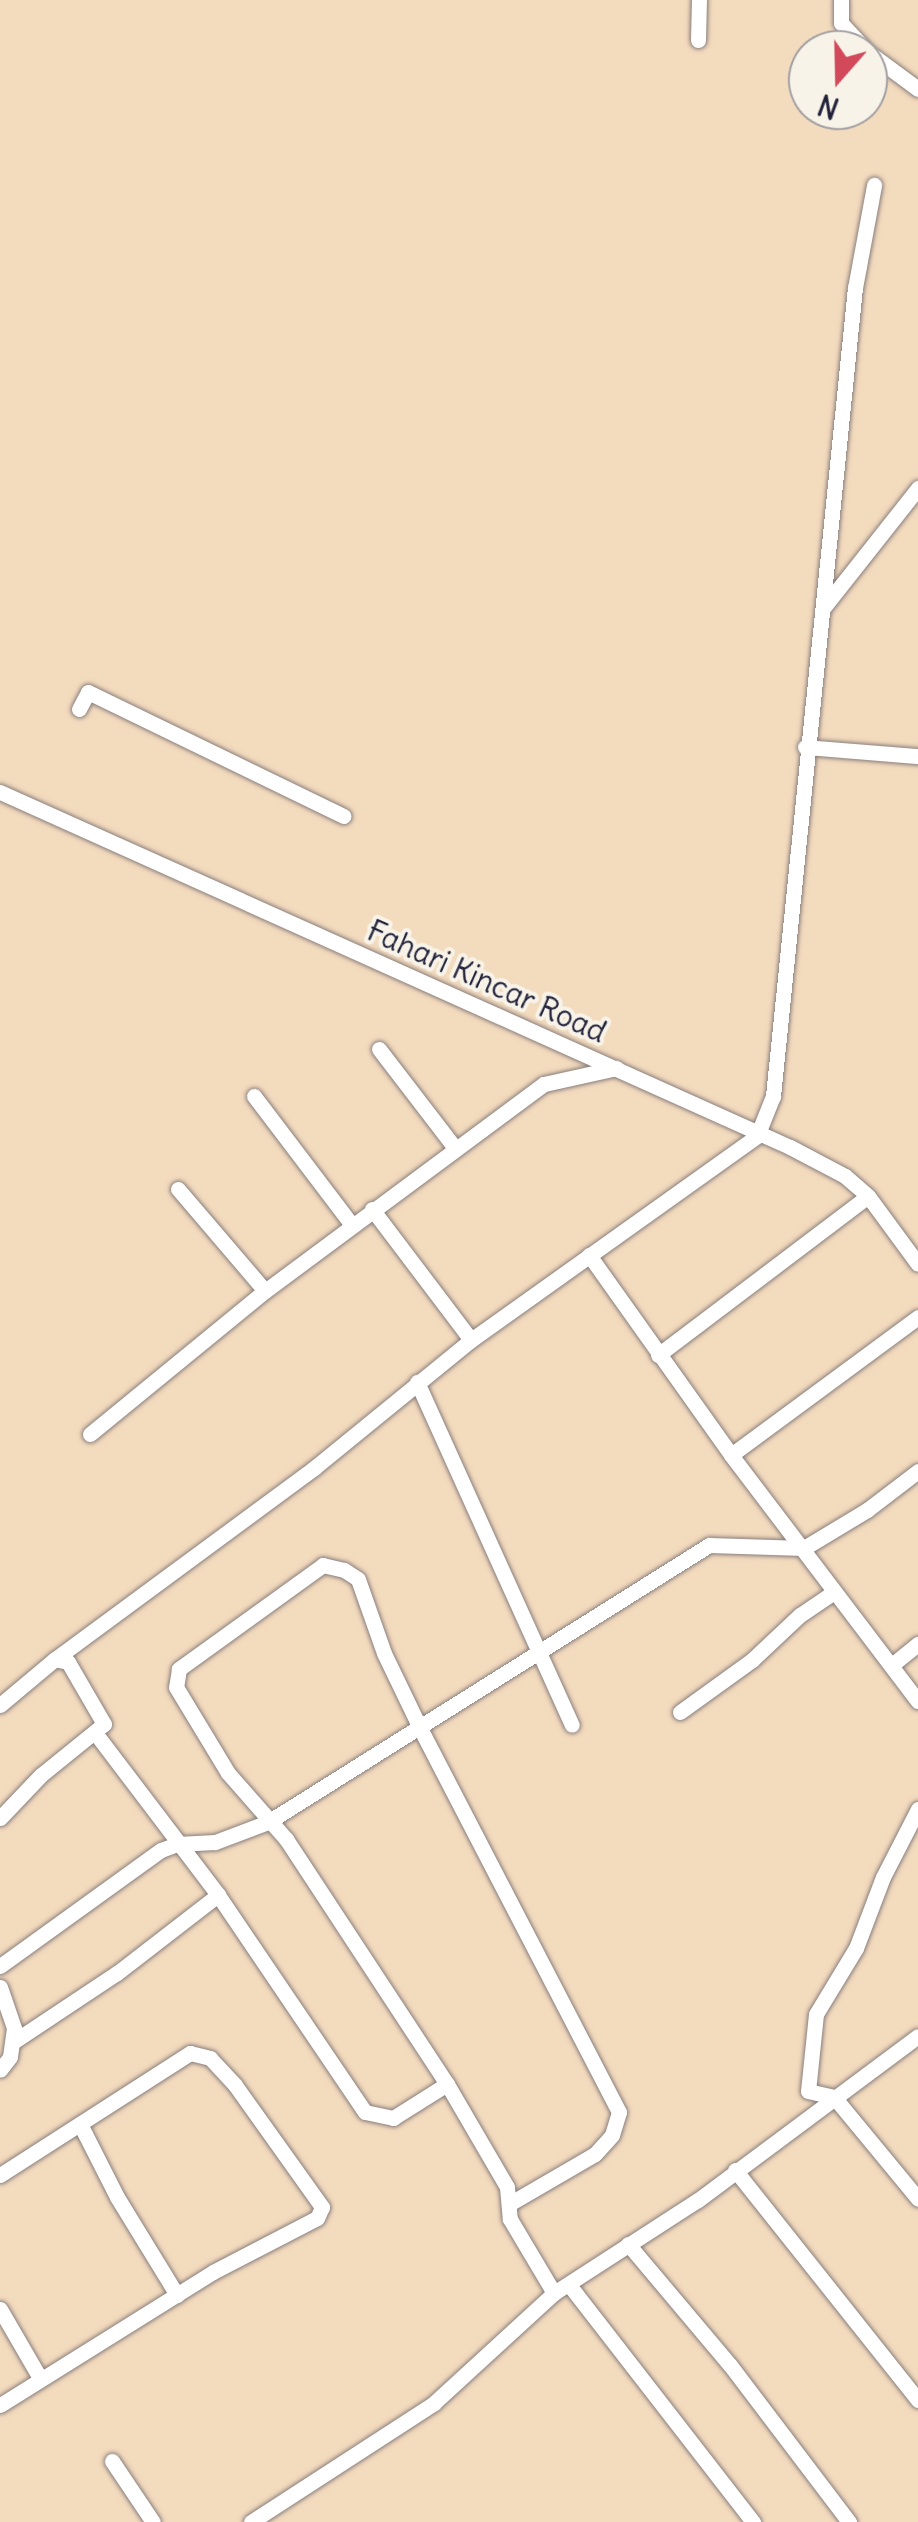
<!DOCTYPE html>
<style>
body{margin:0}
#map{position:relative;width:918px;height:2522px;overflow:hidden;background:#f3dbbe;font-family:Delius,sans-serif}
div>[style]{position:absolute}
.roads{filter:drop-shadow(0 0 2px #8a7e7c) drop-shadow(0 0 2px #8a7e7c)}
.street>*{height:15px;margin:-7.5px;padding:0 7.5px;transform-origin:7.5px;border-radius:7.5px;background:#fff}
span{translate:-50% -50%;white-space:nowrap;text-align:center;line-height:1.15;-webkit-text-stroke:8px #f7f3e8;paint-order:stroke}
.street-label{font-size:30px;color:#22223b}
.north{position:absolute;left:788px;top:30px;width:100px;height:100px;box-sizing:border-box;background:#f7f3e8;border:2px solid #a29fa3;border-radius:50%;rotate:200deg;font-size:28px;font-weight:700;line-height:40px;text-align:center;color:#22223b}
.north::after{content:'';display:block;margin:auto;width:35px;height:45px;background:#d1495b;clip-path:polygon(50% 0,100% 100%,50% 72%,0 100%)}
</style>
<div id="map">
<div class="roads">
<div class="street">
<i style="left:841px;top:0;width:23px;rotate:90deg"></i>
<i style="left:841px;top:23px;width:37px;rotate:47deg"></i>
<i style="left:698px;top:40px;width:40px;rotate:-88.6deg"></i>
<i style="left:868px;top:52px;width:62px;rotate:36.5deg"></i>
<i style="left:824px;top:607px;width:152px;rotate:-51.7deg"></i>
<i style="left:79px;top:709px;width:19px;rotate:-62deg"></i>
<i style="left:88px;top:692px;width:284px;rotate:25.9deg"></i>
<i style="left:805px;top:747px;width:113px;rotate:4.6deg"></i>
<i style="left:0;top:792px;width:866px;rotate:24.2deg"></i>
<i style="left:790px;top:1147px;width:62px;rotate:27.8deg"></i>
<i style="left:845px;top:1176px;width:30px;rotate:41deg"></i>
<i style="left:868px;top:1196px;width:84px;rotate:53.7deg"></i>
<i style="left:379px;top:1049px;width:125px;rotate:52.5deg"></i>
<i style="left:254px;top:1096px;width:162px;rotate:52.8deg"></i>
<i style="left:178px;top:1189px;width:134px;rotate:49.5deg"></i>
<i style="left:372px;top:1209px;width:164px;rotate:52.9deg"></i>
<i style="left:589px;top:1255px;width:245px;rotate:54.6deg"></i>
<i style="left:731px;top:1455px;width:309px;rotate:52.8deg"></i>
<i style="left:658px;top:1355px;width:263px;rotate:-37.1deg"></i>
<i style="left:417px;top:1382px;width:376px;rotate:65.7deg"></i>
<i style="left:90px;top:1434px;width:226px;rotate:-39.3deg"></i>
<i style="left:265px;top:1291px;width:347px;rotate:-36.6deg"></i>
<i style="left:544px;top:1084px;width:74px;rotate:-12.5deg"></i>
<i style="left:731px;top:1455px;width:232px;rotate:-36.4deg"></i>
<i style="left:893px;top:1664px;width:32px;rotate:-39deg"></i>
<i style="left:0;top:1705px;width:72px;rotate:-39.9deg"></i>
<i style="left:55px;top:1659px;width:322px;rotate:-36.4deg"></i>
<i style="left:314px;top:1468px;width:203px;rotate:-39.2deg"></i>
<i style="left:471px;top:1340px;width:351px;rotate:-35.5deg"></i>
<i style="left:757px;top:1136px;width:43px;rotate:-68.2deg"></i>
<i style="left:773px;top:1096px;width:812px;rotate:-84.21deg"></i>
<i style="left:855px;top:288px;width:105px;rotate:-79.5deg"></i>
<i style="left:680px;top:1712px;width:89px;rotate:-35.8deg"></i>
<i style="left:752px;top:1660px;width:66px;rotate:-43.2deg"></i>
<i style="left:800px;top:1615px;width:41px;rotate:-34.1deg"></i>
<i style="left:96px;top:1734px;width:202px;rotate:52.8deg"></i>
<i style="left:218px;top:1895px;width:262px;rotate:55.9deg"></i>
<i style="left:365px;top:2112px;width:29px;rotate:12deg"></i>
<i style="left:393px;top:2118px;width:64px;rotate:-32.2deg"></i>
<i style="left:918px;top:1809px;width:76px;rotate:117.2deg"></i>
<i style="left:883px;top:1877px;width:76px;rotate:110.8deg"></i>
<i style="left:856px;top:1948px;width:77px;rotate:121.2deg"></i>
<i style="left:816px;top:2014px;width:77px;rotate:95.9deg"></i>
<i style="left:808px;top:2091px;width:27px;rotate:13deg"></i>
<i style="left:834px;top:2097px;width:132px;rotate:50.5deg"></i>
<i style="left:0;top:1818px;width:59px;rotate:-46.4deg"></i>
<i style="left:41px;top:1775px;width:81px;rotate:-39deg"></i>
<i style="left:104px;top:1724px;width:72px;rotate:-120.1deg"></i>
<i style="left:68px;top:1662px;width:13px;rotate:-167deg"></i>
<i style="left:0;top:1966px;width:198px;rotate:-35.8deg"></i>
<i style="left:161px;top:1850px;width:17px;rotate:-21deg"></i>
<i style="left:177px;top:1844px;width:38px;rotate:-3deg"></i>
<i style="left:215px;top:1842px;width:57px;rotate:-20.7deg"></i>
<i style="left:268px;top:1822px;width:521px;rotate:-32.13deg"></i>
<i style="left:709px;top:1545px;width:95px;rotate:1.8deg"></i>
<i style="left:804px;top:1548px;width:74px;rotate:-31.1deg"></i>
<i style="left:867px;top:1510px;width:64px;rotate:-37.4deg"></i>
<i style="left:0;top:1987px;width:43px;rotate:71.1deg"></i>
<i style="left:14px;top:2028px;width:29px;rotate:98deg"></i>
<i style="left:10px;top:2057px;width:16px;rotate:128deg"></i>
<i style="left:13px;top:2042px;width:125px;rotate:-33.6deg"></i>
<i style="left:117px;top:1973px;width:128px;rotate:-37.7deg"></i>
<i style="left:80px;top:2124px;width:82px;rotate:63.1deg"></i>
<i style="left:117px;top:2197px;width:115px;rotate:58.5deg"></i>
<i style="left:735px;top:2170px;width:294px;rotate:51.5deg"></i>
<i style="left:0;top:2175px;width:226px;rotate:-32.7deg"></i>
<i style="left:190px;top:2053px;width:21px;rotate:14deg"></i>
<i style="left:210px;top:2058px;width:37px;rotate:47deg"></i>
<i style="left:235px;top:2085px;width:150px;rotate:54.5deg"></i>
<i style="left:322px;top:2207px;width:12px;rotate:114deg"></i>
<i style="left:317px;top:2218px;width:117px;rotate:152.6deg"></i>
<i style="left:213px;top:2272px;width:251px;rotate:148deg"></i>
<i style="left:509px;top:2204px;width:99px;rotate:-30.2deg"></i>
<i style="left:595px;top:2154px;width:25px;rotate:-48deg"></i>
<i style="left:612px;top:2135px;width:24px;rotate:-73deg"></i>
<i style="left:619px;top:2112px;width:430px;rotate:-117.4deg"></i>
<i style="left:421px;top:1730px;width:85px;rotate:-115.7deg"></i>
<i style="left:384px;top:1653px;width:78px;rotate:-109.4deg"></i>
<i style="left:358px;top:1579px;width:17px;rotate:-147deg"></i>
<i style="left:344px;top:1570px;width:22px;rotate:-167deg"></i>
<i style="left:323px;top:1565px;width:178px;rotate:144.2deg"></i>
<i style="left:179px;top:1669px;width:18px;rotate:99deg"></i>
<i style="left:176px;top:1687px;width:100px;rotate:58.8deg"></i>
<i style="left:228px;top:1773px;width:88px;rotate:48.7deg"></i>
<i style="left:286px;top:1839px;width:293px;rotate:56.7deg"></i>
<i style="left:447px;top:2084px;width:119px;rotate:59.8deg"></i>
<i style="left:507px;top:2187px;width:32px;rotate:85deg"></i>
<i style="left:510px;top:2219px;width:86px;rotate:59.3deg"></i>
<i style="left:628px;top:2244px;width:158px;rotate:49.9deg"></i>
<i style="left:730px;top:2365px;width:197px;rotate:52.8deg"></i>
<i style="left:570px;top:2286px;width:299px;rotate:52.2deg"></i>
<i style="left:0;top:2309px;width:80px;rotate:59.9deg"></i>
<i style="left:112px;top:2461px;width:73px;rotate:56.1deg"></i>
<i style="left:251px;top:2522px;width:218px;rotate:-33deg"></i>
<i style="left:434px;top:2403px;width:163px;rotate:-42.5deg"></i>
<i style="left:554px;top:2293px;width:171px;rotate:-32.9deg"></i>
<i style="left:698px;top:2200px;width:274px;rotate:-36.7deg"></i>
</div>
</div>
<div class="street-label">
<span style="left:487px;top:981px;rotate:24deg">Fahari Kincar Road</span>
</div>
<div class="north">N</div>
</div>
